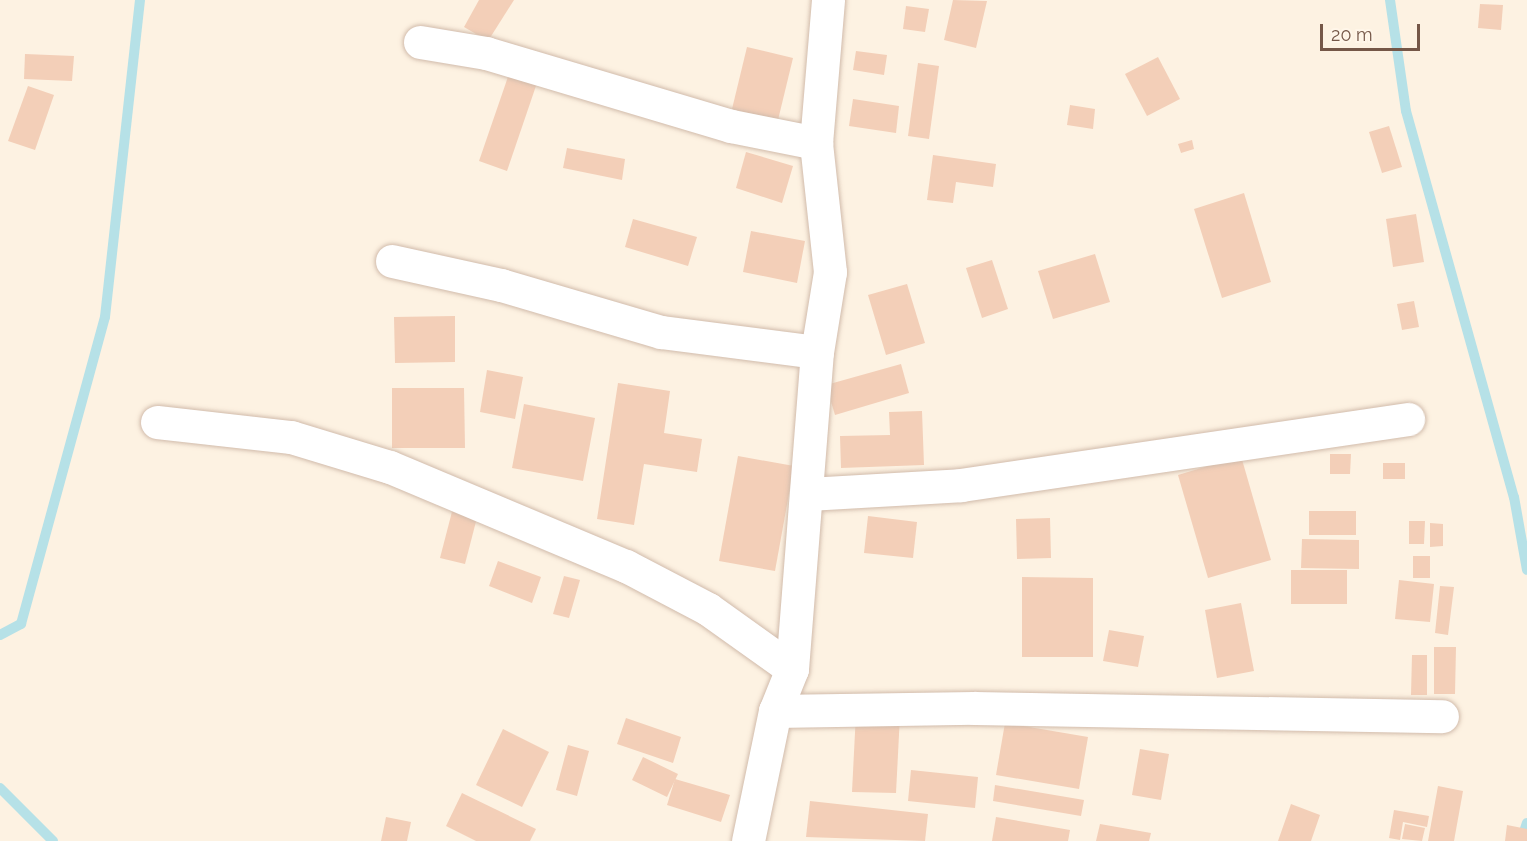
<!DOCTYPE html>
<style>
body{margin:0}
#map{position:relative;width:1527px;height:841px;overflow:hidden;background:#fdf2e2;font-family:Raleway,sans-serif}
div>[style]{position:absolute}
.stream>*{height:10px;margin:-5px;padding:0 5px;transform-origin:5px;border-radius:5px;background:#b6e1e7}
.building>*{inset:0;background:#f3cfb8}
.roads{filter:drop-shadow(0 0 2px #d1bbab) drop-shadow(0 0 2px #d1bbab)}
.street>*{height:33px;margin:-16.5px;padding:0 16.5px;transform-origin:16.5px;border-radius:16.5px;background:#fff}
span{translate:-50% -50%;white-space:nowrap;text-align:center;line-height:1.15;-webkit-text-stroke:4.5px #fff6e9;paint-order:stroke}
.scale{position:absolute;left:1320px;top:24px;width:100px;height:27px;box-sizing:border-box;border:3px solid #755747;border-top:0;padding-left:8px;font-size:18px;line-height:21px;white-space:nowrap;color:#755747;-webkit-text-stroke:4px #fff6e9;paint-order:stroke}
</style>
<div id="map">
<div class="stream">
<i style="left:1390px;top:0;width:112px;rotate:81.8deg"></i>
<i style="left:1406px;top:111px;width:401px;rotate:74.4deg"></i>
<i style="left:1514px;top:497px;width:74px;rotate:79.9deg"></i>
<i style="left:0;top:635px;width:24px;rotate:-28deg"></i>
<i style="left:21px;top:624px;width:318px;rotate:-74.7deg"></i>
<i style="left:105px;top:317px;width:319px;rotate:-83.7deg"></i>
<i style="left:0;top:788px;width:75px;rotate:45deg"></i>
<i style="left:1521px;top:841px;width:19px;rotate:-72deg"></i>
</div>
<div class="building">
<i style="clip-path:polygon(479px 0,514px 0,488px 41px,464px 27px)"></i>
<i style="clip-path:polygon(953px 0,987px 1px,976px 48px,944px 40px)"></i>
<i style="clip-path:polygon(1480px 4px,1503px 5px,1501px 30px,1478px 28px)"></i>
<i style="clip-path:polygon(906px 6px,929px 9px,925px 32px,903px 29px)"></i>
<i style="clip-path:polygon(747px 47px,793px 58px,778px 120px,732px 109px)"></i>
<i style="clip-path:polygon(856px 51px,887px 55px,884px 75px,853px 70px)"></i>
<i style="clip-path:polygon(25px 54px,74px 56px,72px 81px,24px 79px)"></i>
<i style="clip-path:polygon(1158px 57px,1180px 99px,1147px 116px,1125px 74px)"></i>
<i style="clip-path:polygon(918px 63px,939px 66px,929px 139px,908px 136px)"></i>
<i style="clip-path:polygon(510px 71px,538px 80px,507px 171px,479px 161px)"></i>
<i style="clip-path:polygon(28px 86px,54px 95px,35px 150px,8px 141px)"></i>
<i style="clip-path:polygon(853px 99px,899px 106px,896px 133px,849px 126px)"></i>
<i style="clip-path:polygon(1070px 105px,1095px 109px,1093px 129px,1067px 125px)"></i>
<i style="clip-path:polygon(1389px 126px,1402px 167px,1382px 173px,1369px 132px)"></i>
<i style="clip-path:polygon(1192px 140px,1194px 149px,1181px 153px,1178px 144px)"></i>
<i style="clip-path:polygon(567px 148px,625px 159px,622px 180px,563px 168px)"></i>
<i style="clip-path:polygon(746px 152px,793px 166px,782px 203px,736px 188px)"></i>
<i style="clip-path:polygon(933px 155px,996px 164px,993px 187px,956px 182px,953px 203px,927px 200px)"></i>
<i style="clip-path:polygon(1244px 193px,1271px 282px,1222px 298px,1194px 209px)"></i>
<i style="clip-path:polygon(1416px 214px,1424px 262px,1393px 267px,1386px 219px)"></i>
<i style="clip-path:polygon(633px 219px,697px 237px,688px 266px,625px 247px)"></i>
<i style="clip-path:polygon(751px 231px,805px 241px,797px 283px,743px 272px)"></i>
<i style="clip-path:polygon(1095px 254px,1110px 302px,1053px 319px,1038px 271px)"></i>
<i style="clip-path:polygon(992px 260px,1008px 309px,982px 318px,966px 268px)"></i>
<i style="clip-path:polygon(907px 284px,925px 343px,886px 355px,868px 295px)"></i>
<i style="clip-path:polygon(1414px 301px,1419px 327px,1402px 330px,1397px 304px)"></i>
<i style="clip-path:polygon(455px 316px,455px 362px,395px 363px,394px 317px)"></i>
<i style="clip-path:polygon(901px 364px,909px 393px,835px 415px,826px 385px)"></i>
<i style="clip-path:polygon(487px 370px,523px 377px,515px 419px,480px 412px)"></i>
<i style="clip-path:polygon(618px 383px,670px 391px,664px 433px,702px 439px,697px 472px,644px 464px,634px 525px,597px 519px)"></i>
<i style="clip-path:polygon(392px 388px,464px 388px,465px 448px,392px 448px)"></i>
<i style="clip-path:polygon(524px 404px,595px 418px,583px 481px,512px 468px)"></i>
<i style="clip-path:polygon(922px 411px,924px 465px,841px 468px,840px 436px,890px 435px,889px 412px)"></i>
<i style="clip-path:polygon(1330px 454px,1351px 454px,1350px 474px,1330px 474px)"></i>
<i style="clip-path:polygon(738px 456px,794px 466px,775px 571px,719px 561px)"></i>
<i style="clip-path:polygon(1241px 456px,1271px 560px,1208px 578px,1178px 475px)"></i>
<i style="clip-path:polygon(1383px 463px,1405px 463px,1405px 479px,1383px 479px)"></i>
<i style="clip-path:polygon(454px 504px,479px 510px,465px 564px,440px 558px)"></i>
<i style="clip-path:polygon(1309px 511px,1356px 511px,1356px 535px,1309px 535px)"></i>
<i style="clip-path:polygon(868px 516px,917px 522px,913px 558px,864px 553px)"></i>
<i style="clip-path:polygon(1050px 518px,1051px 558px,1017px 559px,1016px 519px)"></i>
<i style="clip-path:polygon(1409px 521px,1425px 521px,1424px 544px,1409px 544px)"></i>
<i style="clip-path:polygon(1430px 523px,1443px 524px,1443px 546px,1430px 547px)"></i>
<i style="clip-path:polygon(1302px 539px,1359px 540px,1359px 569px,1301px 568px)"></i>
<i style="clip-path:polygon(1413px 556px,1430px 556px,1430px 578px,1413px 578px)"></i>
<i style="clip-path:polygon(498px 561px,541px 577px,532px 603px,489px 586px)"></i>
<i style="clip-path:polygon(1291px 570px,1347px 570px,1347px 604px,1291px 604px)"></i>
<i style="clip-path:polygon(564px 576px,580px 580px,569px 618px,553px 614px)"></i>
<i style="clip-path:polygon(1022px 577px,1093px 578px,1093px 657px,1022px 657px)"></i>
<i style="clip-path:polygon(1399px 580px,1434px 584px,1430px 622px,1395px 619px)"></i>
<i style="clip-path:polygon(1440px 586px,1454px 587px,1448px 635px,1435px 633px)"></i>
<i style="clip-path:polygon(1241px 603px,1254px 671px,1217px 678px,1205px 610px)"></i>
<i style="clip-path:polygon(1109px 630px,1144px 636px,1138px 667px,1103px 661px)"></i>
<i style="clip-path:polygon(1434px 647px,1456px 647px,1455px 694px,1434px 694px)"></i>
<i style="clip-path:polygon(1412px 655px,1427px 655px,1427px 695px,1411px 695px)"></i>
<i style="clip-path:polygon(856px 713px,900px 715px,896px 793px,852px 792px)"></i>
<i style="clip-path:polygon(626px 718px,681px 737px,673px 763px,617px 744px)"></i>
<i style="clip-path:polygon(1005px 723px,1088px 737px,1079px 789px,996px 775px)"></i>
<i style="clip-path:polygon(503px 729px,549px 752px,522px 807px,476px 785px)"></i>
<i style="clip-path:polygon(568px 745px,589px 751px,577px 796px,556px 790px)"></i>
<i style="clip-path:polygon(1140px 749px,1169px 754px,1161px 800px,1132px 795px)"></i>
<i style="clip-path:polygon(643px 757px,678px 774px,667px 797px,632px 780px)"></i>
<i style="clip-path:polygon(911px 770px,978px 777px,975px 808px,908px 801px)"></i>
<i style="clip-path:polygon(675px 779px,730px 795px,721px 822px,667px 805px)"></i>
<i style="clip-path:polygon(995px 785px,1084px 800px,1081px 816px,993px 801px)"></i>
<i style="clip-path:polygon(1438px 786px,1463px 791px,1454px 841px,1428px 841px)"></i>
<i style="clip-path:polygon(462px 793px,536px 829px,530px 841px,476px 841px,446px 826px)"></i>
<i style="clip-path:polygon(810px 801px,928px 814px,925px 841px,806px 837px)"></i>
<i style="clip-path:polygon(1291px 804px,1320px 815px,1311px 841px,1278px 841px)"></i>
<i style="clip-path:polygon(1394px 810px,1429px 816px,1427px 827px,1403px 822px,1400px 840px,1389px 838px)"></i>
<i style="clip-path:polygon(386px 817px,411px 822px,407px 841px,381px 841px)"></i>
<i style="clip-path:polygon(996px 817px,1070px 830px,1068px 841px,992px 841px)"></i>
<i style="clip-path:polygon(1100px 824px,1151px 833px,1149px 841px,1096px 841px)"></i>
<i style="clip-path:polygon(1405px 824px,1425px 828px,1422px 841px,1402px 839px)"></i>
<i style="clip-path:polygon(1507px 825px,1527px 829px,1527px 841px,1505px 841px)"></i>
</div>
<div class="roads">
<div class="street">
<i style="left:420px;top:42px;width:67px;rotate:9.5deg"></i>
<i style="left:486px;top:53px;width:256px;rotate:16.6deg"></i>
<i style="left:731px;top:126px;width:87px;rotate:11.3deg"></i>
<i style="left:392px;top:261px;width:112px;rotate:12.4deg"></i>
<i style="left:501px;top:285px;width:167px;rotate:16.4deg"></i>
<i style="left:661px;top:332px;width:157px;rotate:7.3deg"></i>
<i style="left:157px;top:422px;width:135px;rotate:6.4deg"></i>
<i style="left:291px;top:437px;width:103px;rotate:16.9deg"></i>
<i style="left:390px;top:467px;width:256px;rotate:22.8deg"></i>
<i style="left:626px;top:566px;width:93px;rotate:27.7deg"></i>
<i style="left:708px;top:609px;width:103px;rotate:35.5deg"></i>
<i style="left:807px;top:494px;width:154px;rotate:-3.3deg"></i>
<i style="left:961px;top:485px;width:452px;rotate:-8.4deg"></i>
<i style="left:775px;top:711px;width:199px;rotate:-0.9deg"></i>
<i style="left:974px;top:708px;width:468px;rotate:1deg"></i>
<i style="left:748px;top:841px;width:133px;rotate:-78.3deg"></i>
<i style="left:775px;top:711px;width:45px;rotate:-68deg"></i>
<i style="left:792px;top:669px;width:318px;rotate:-85.5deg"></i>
<i style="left:817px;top:352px;width:81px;rotate:-80.8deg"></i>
<i style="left:830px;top:272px;width:130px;rotate:-96.2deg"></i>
<i style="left:816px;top:143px;width:144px;rotate:-85.2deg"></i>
</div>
</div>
<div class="scale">20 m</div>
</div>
